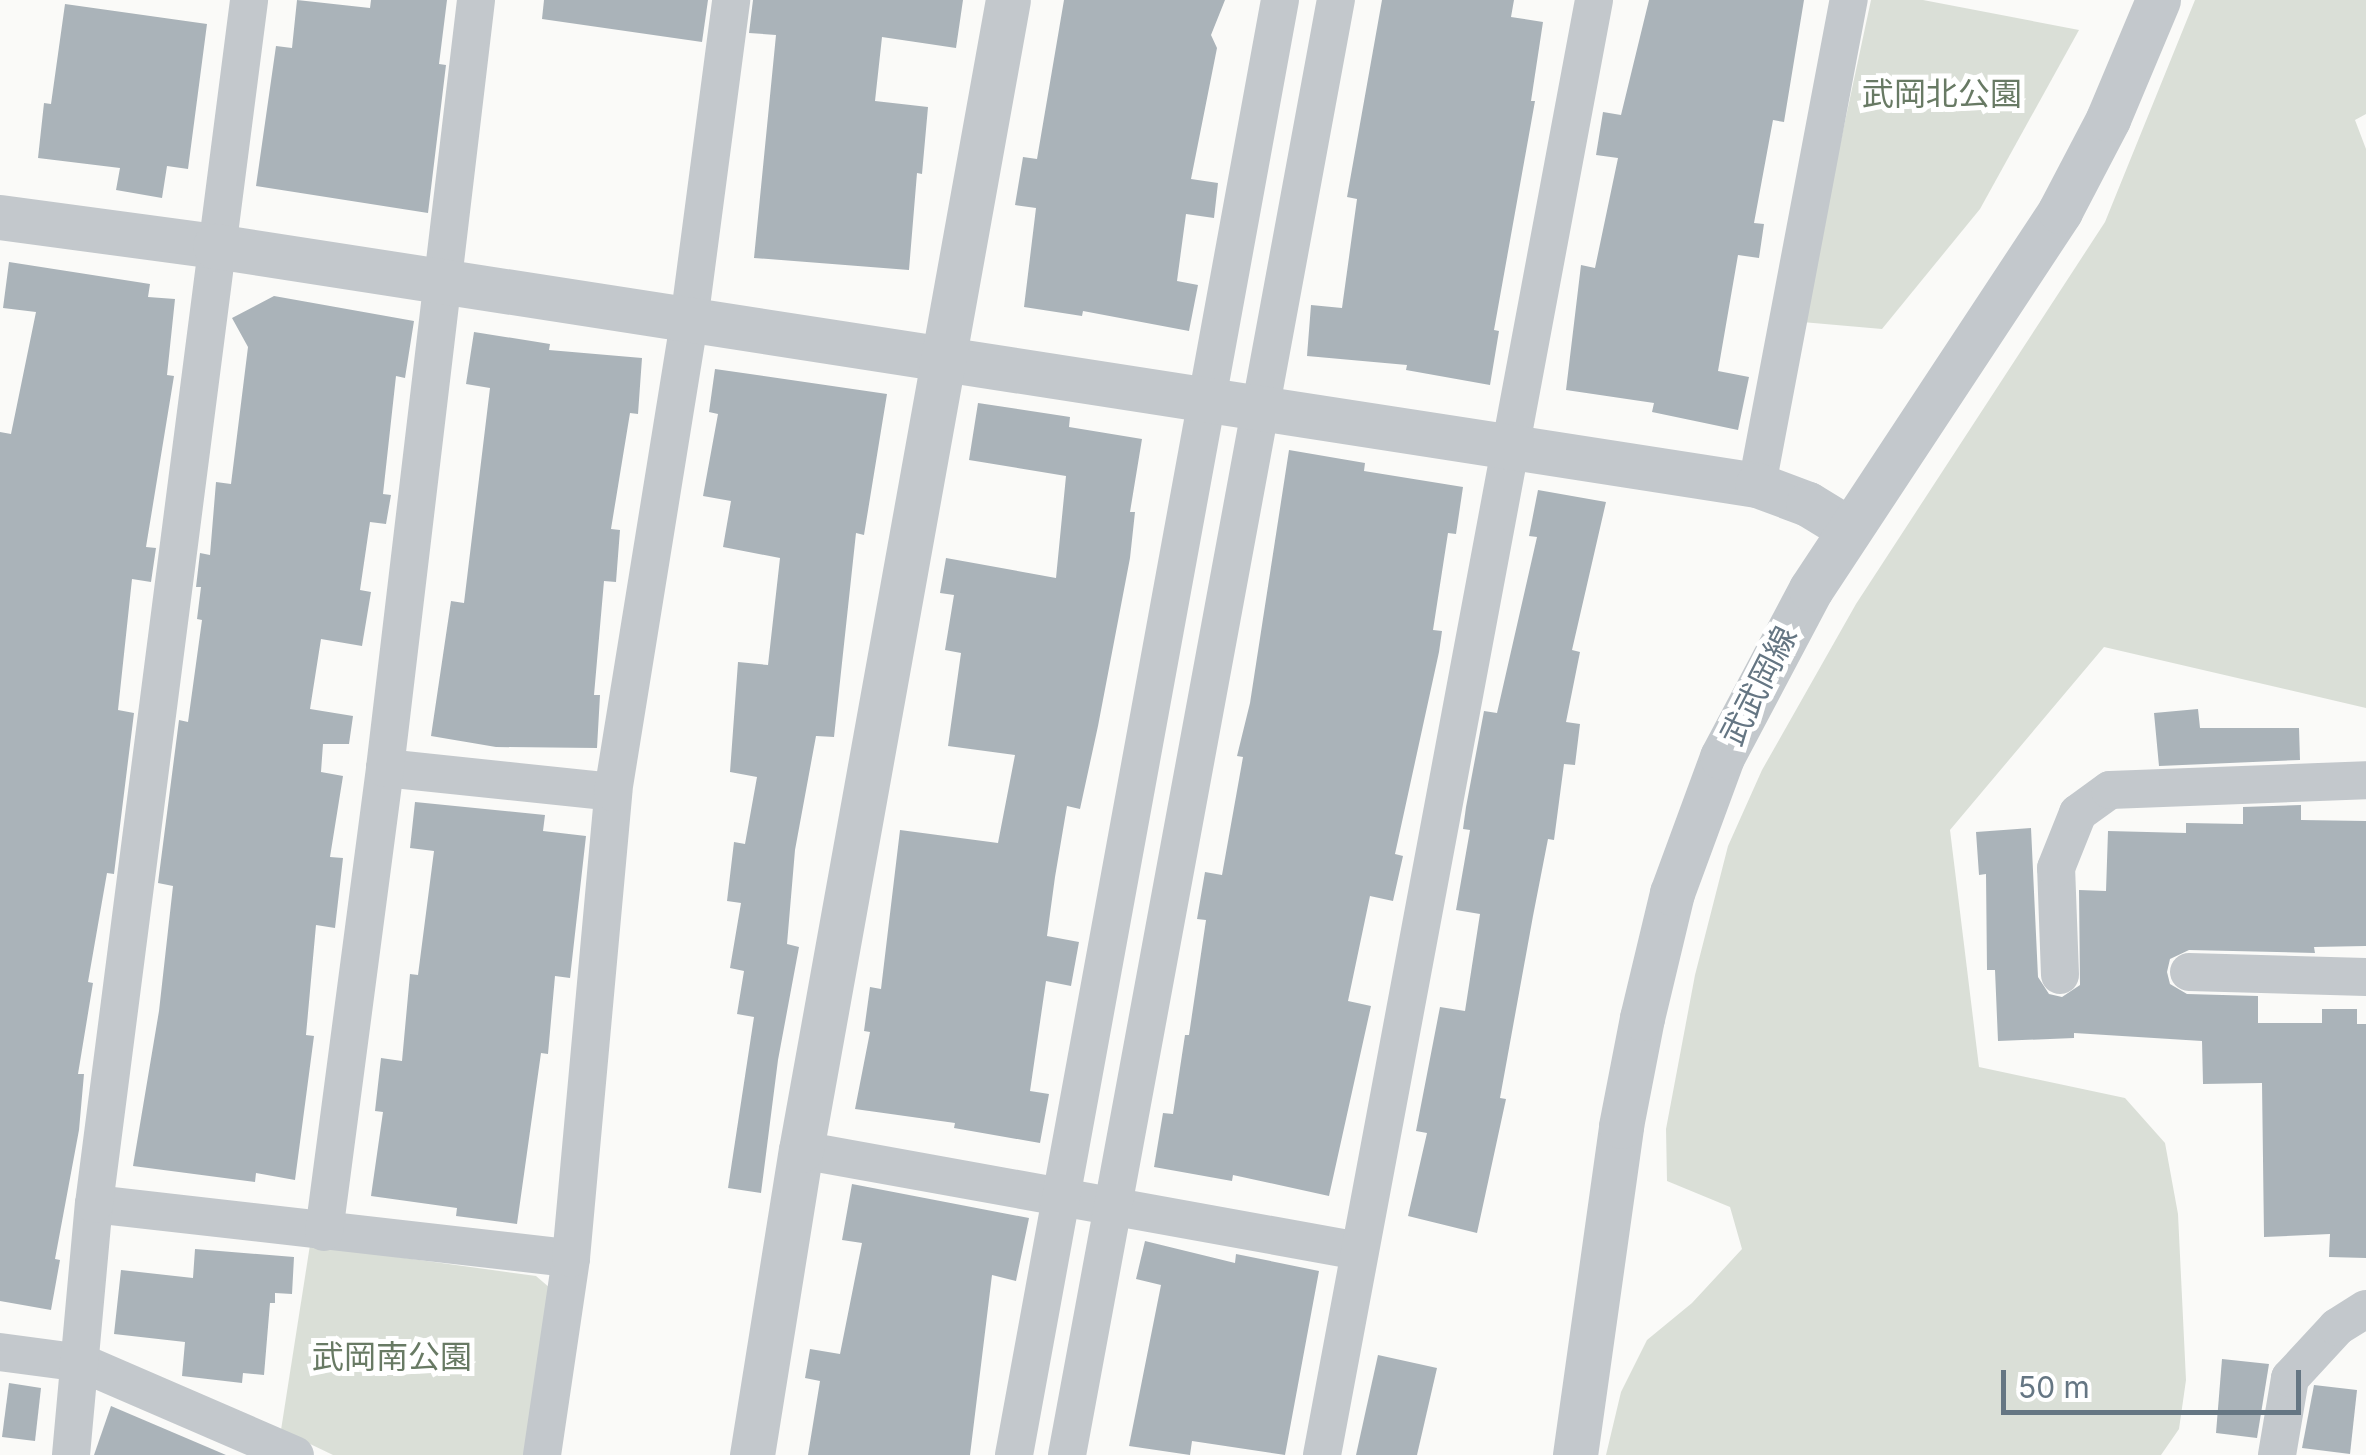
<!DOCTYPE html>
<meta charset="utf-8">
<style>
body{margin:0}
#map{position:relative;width:2366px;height:1455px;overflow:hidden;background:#fafaf8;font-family:Inter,"Noto Sans JP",sans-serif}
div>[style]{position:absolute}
.green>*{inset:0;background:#dadfd7}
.building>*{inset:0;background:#aab3b9}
.minor>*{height:38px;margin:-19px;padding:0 19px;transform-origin:19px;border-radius:19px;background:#c3c8cc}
.tertiary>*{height:45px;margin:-22.5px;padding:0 22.5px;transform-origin:22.5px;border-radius:22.5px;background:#c3c8cc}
span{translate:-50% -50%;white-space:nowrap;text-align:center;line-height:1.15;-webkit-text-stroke:10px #fff;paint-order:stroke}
.park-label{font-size:32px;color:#687a64}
.street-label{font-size:32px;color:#657683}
.scale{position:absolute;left:2001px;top:1370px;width:300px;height:45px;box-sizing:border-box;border:5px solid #657683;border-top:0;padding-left:12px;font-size:30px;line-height:35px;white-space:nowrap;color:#657683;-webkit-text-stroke:8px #fff;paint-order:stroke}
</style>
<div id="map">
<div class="green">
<i style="clip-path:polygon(1871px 0,1923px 0,2079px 30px,1980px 209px,1882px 329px,1802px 322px)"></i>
<i style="clip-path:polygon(2195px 0,2366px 0,2366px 114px,2355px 120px,2366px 149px,2366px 708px,2104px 647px,1950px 830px,1979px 1067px,2125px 1098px,2165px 1143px,2178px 1214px,2186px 1380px,2179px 1429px,2161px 1455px,1606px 1455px,1621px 1392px,1647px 1340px,1692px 1303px,1742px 1249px,1730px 1207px,1667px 1181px,1666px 1129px,1695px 975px,1728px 846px,1762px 770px,1856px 604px,2105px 222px)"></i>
<i style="clip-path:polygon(310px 1245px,536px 1276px,550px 1288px,529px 1455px,333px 1455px,281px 1430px)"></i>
</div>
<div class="building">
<i style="clip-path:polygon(297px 0,370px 8px,371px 0,447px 0,439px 64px,446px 65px,428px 213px,256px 186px,276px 46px,292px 48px)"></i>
<i style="clip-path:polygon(544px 0,708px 0,702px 42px,542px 19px)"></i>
<i style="clip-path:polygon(753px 0,963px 0,956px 48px,882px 37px,875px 101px,928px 107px,922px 174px,917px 173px,909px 270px,754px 258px,776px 35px,749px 33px)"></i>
<i style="clip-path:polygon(1064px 0,1225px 0,1211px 35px,1217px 48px,1191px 179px,1218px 183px,1214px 218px,1186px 214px,1177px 281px,1198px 285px,1189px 331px,1083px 311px,1082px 316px,1024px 307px,1036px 208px,1015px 205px,1023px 157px,1037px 159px)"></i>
<i style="clip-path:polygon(1382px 0,1514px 0,1511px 17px,1543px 22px,1531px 101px,1535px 101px,1494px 330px,1499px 331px,1490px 385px,1406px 370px,1407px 365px,1307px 356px,1311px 305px,1342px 308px,1357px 199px,1347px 197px)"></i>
<i style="clip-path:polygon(1649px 0,1804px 0,1784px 122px,1773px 120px,1754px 223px,1764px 224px,1759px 258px,1738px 255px,1718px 371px,1749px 377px,1738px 430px,1652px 412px,1654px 403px,1566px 390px,1581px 265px,1595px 268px,1618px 158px,1596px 155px,1603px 112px,1621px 115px)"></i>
<i style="clip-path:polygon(65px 4px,207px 24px,188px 169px,167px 166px,162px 198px,116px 190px,120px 168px,38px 158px,44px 103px,51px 104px)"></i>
<i style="clip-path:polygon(9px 262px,150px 284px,148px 297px,175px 299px,167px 375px,174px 376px,146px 547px,156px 548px,151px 582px,132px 579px,118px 710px,134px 713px,114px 874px,107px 873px,88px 982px,93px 983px,78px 1074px,84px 1074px,79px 1130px,55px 1259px,60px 1260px,51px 1310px,0 1301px,0 432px,11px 434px,36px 312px,3px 308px)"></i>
<i style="clip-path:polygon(274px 296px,414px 321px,405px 378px,396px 376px,383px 494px,391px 495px,386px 524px,370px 522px,360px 590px,371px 592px,362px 646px,321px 639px,310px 709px,353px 716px,349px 744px,323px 744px,321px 772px,343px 776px,330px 857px,343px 858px,335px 928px,316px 925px,306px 1035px,314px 1036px,295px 1180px,256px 1173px,255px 1182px,133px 1166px,159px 1011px,173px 886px,158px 883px,179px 720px,188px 722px,202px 620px,197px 619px,201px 587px,196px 587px,200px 553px,210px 555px,216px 482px,231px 484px,248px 347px,232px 318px)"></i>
<i style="clip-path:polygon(474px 332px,550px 344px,549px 350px,642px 358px,638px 414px,630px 413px,611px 529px,620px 530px,616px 582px,604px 581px,594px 695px,600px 695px,597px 748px,496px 747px,431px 736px,451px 601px,464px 603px,490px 388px,466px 384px)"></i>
<i style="clip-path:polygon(715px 369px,887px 394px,864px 535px,856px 533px,834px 737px,816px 736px,795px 850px,787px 944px,799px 947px,778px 1060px,761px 1193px,728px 1188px,754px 1017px,737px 1014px,744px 971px,730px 968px,741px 903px,727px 901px,734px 842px,745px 844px,757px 777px,730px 772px,738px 662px,768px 665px,780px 558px,723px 547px,731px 501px,703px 496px,718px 414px,709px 412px)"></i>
<i style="clip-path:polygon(978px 403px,1070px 417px,1069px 427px,1142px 439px,1130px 512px,1135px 512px,1130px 558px,1098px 726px,1080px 809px,1067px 806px,1055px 877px,1047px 936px,1079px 942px,1071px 986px,1046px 981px,1030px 1091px,1049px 1094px,1040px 1143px,954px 1128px,955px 1123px,855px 1109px,870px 1032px,864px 1031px,870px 987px,881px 989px,900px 830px,998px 843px,1015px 755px,948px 746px,961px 653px,945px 650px,954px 595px,940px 593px,946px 558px,1056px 578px,1066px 476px,969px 460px)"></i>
<i style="clip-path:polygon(1289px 450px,1365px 463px,1364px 471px,1463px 487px,1456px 534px,1448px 533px,1433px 630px,1442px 631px,1439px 652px,1395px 854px,1403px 856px,1393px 901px,1370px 896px,1348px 1001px,1371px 1006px,1329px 1196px,1233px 1175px,1232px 1181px,1154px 1167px,1163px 1113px,1173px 1114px,1185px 1035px,1189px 1035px,1206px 920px,1197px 919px,1205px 872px,1222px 875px,1243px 757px,1237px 756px,1250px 703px)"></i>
<i style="clip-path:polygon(1538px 490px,1606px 502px,1572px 650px,1580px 652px,1566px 722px,1580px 724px,1575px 765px,1564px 764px,1554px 840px,1548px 839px,1533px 916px,1500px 1098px,1506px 1099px,1477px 1233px,1408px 1216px,1427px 1133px,1416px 1131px,1440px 1007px,1465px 1011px,1480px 914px,1456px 910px,1470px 830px,1463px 829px,1466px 807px,1484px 711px,1497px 713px,1537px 537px,1529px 536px)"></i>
<i style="clip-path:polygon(2198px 709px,2200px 728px,2299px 728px,2300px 760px,2159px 766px,2154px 713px)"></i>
<i style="clip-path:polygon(415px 802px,545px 815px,543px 831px,586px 836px,570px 978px,555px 976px,548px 1054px,541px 1053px,517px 1224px,456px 1216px,457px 1208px,371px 1196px,383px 1112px,375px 1111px,381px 1058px,402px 1061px,410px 974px,418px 975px,434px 851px,410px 848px)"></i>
<i style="clip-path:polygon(2301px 805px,2301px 820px,2366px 821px,2366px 946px,2314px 947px,2315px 953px,2189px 950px,2170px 959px,2167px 972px,2170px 984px,2187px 994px,2258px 996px,2258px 1023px,2322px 1023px,2322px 1009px,2357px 1009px,2357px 1024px,2366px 1024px,2366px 1258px,2329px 1257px,2330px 1234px,2264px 1237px,2262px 1083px,2203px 1084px,2202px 1041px,2074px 1033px,2074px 1038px,1998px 1041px,1995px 970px,1987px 970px,1986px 874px,1979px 875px,1976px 832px,2031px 828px,2038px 977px,2049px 994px,2062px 997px,2080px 985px,2079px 890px,2106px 891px,2108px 831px,2186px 833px,2186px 823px,2243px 824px,2243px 807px)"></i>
<i style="clip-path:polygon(852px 1184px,1029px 1218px,1016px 1281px,992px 1275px,970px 1455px,808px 1455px,820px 1381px,805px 1378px,810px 1349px,840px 1354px,862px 1243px,842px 1240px)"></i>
<i style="clip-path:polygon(1145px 1241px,1235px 1263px,1236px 1254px,1319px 1271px,1285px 1455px,1192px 1441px,1190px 1455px,1129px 1446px,1161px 1285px,1136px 1279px)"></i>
<i style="clip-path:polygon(195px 1249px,294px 1257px,292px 1294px,275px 1293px,275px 1303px,270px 1303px,264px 1375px,243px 1373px,242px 1383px,182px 1376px,185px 1342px,114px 1334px,121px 1270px,193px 1278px)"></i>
<i style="clip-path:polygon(1378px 1355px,1437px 1368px,1417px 1455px,1356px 1455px)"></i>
<i style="clip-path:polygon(2222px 1359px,2269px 1364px,2257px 1438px,2216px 1433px)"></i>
<i style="clip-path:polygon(9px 1383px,41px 1388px,35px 1441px,2px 1437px)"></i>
<i style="clip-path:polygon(2314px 1385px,2357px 1390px,2350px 1454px,2302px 1448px)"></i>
<i style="clip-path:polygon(111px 1406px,226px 1455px,94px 1455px)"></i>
</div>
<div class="minor">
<i style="left:1757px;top:485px;width:494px;rotate:-79.3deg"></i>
<i style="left:385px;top:768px;width:229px;rotate:6deg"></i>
<i style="left:2189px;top:972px;width:177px;rotate:1.6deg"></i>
<i style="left:2060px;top:975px;width:107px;rotate:-92.1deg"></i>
<i style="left:2056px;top:868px;width:59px;rotate:-68.2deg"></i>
<i style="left:2078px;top:813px;width:39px;rotate:-36deg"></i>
<i style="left:2110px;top:790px;width:256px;rotate:-2.2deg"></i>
<i style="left:801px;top:1150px;width:567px;rotate:10.26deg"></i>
<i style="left:94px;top:1204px;width:480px;rotate:6.5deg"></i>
<i style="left:324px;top:1232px;width:468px;rotate:-82.5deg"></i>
<i style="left:385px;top:768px;width:773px;rotate:-83.24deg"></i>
<i style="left:0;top:1352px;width:83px;rotate:7.6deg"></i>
<i style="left:82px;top:1363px;width:232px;rotate:23.4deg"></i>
<i style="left:71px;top:1455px;width:252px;rotate:-84.8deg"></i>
<i style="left:94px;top:1204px;width:1214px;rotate:-82.66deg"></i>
<i style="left:542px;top:1455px;width:199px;rotate:-81.6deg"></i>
<i style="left:571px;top:1258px;width:468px;rotate:-84.8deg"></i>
<i style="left:613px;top:792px;width:477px;rotate:-80.8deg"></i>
<i style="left:689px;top:321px;width:324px;rotate:-82.5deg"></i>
<i style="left:1014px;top:1455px;width:1479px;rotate:-79.64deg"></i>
<i style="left:1067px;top:1455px;width:1480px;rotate:-79.53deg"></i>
<i style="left:1322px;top:1455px;width:1480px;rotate:-79.41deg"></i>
<i style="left:2277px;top:1455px;width:78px;rotate:-80.4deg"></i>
<i style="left:2290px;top:1378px;width:69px;rotate:-47.3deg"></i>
<i style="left:2337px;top:1327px;width:34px;rotate:-32deg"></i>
</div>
<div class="tertiary">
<i style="left:0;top:217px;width:217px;rotate:7.7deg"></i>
<i style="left:215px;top:246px;width:1560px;rotate:8.81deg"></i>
<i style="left:1757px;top:485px;width:54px;rotate:20.4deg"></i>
<i style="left:1808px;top:504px;width:48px;rotate:31.4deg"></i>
<i style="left:752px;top:1455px;width:309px;rotate:-80.9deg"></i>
<i style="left:801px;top:1150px;width:1168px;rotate:-79.8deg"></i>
<i style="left:1575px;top:1455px;width:332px;rotate:-82deg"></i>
<i style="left:1621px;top:1126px;width:110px;rotate:-79deg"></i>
<i style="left:1642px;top:1018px;width:129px;rotate:-76.5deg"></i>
<i style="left:1672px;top:893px;width:145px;rotate:-69.8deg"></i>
<i style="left:1722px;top:757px;width:190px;rotate:-62.1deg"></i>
<i style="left:1811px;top:589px;width:453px;rotate:-56.6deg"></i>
<i style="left:2060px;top:211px;width:104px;rotate:-62.4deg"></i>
<i style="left:2108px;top:119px;width:129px;rotate:-67.2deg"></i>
</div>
<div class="park-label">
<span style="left:1942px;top:94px">武岡北公園</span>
<span style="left:392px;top:1357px">武岡南公園</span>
</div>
<div class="street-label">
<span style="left:1759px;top:686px;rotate:-63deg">武武岡線</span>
</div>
<div class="scale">50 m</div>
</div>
